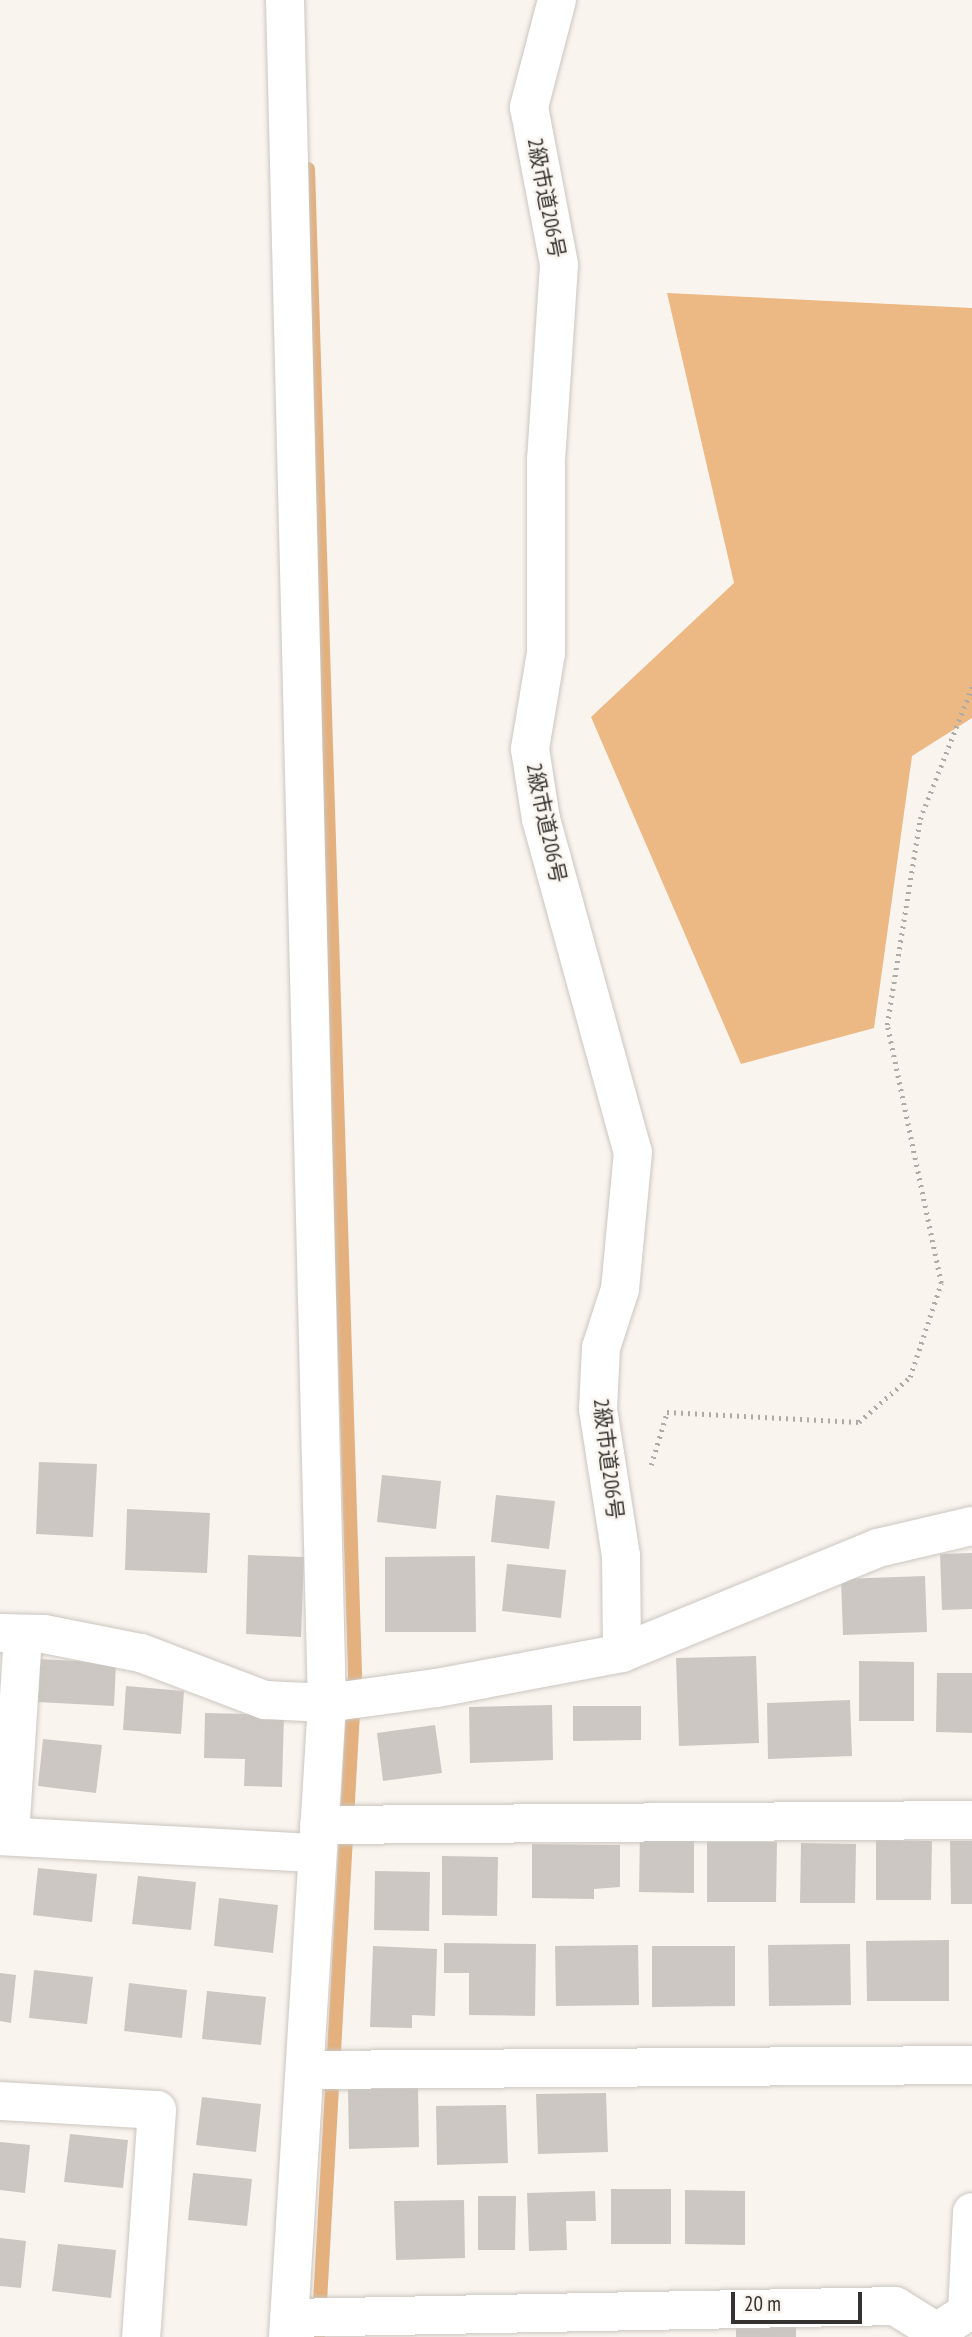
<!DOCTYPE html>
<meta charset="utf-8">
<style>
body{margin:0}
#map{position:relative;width:972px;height:2337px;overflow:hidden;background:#faf4ef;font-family:"PT Sans Narrow","Noto Sans JP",sans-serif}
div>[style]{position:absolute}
.forest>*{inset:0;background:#ecb884}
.stream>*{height:14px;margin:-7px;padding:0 7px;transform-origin:7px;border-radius:7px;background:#e4b07d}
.building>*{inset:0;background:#ccc7c2}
.path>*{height:4.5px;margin-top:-2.25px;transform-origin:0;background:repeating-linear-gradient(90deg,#aeaaa6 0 2px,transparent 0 7px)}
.roads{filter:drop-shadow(0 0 2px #cbc6c0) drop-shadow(0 0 2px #cbc6c0)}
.street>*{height:38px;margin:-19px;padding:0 19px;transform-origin:19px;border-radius:19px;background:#fff}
.secondary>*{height:38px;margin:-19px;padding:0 19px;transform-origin:19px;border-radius:19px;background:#fff}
span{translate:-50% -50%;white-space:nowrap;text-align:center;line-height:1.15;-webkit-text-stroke:5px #faf4ef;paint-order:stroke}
.street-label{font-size:21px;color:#353331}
.scale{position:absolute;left:731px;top:2292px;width:131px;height:32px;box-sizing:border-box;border:4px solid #353331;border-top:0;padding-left:9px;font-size:21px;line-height:24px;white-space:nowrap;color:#353331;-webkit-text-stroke:5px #faf4ef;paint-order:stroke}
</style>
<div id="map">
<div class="forest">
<i style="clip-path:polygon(667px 293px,972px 308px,972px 718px,912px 756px,874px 1028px,741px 1064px,591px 717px,734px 583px)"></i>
</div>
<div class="stream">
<i style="left:308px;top:169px;width:1508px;rotate:88.21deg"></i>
<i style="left:355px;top:1676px;width:662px;rotate:93.2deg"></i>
</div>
<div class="building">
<i style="clip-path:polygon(39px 1462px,97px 1464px,93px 1537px,36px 1534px)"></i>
<i style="clip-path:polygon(382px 1475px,441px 1481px,436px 1529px,377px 1522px)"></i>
<i style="clip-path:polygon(496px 1495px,555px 1501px,549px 1549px,491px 1542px)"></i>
<i style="clip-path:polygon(127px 1509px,210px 1513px,207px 1573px,125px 1570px)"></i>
<i style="clip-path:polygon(972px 1553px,972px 1609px,942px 1610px,940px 1554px)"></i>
<i style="clip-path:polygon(248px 1555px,304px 1557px,301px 1637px,246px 1634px)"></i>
<i style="clip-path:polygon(475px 1556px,476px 1632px,385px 1632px,385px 1557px)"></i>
<i style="clip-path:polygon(507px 1564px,566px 1570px,561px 1618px,502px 1611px)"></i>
<i style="clip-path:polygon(925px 1576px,927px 1632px,843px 1635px,841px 1579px)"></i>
<i style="clip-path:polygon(756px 1656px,759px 1743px,679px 1746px,676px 1658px)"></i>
<i style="clip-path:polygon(39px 1659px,116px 1663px,114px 1706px,37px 1702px)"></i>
<i style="clip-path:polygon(859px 1661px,914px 1662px,914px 1721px,859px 1721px)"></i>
<i style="clip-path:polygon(937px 1673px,972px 1673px,972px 1733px,936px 1732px)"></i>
<i style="clip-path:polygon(126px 1686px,184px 1691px,181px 1734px,123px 1730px)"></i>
<i style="clip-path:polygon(850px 1700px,852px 1756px,768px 1759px,767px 1703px)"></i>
<i style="clip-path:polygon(552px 1705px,553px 1760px,470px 1763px,469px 1707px)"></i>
<i style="clip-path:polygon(573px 1706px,641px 1706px,641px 1740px,573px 1741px)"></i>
<i style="clip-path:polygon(205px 1713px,284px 1715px,282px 1787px,244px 1786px,245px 1759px,204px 1758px)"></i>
<i style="clip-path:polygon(435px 1725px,442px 1773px,383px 1781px,377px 1733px)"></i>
<i style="clip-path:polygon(43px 1739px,102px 1745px,96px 1793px,38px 1786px)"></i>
<i style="clip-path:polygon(640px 1833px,694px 1833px,694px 1893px,639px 1892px)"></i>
<i style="clip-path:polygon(876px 1840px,932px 1841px,931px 1900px,876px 1900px)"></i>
<i style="clip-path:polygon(950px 1841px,972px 1841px,972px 1904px,951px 1904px)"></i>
<i style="clip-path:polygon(707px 1842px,777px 1842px,776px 1902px,707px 1902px)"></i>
<i style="clip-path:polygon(801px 1843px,856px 1844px,855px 1903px,800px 1903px)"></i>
<i style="clip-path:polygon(532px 1844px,620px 1845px,620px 1887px,594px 1889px,594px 1899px,532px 1898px)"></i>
<i style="clip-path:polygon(442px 1856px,498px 1857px,497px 1916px,442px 1915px)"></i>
<i style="clip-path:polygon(38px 1868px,97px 1874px,92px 1922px,33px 1915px)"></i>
<i style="clip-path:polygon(375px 1871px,430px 1872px,429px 1931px,374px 1930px)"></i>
<i style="clip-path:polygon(138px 1876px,196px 1882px,191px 1930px,132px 1924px)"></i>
<i style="clip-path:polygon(219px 1898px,278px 1905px,273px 1953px,214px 1946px)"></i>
<i style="clip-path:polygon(949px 1940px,949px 2001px,867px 2001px,866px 1941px)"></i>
<i style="clip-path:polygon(444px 1943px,536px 1944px,535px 2016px,469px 2015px,469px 1973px,444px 1973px)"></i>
<i style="clip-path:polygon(850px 1944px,851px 2005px,769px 2006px,768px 1945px)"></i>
<i style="clip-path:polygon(638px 1945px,639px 2005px,556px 2006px,555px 1946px)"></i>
<i style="clip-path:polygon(373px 1946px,437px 1949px,435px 2016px,412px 2015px,412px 2028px,370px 2027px)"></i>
<i style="clip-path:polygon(652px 1946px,735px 1946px,735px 2006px,652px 2007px)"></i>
<i style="clip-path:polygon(34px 1970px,93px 1977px,87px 2024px,29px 2018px)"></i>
<i style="clip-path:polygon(0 1973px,16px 1975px,11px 2023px,0 2021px)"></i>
<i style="clip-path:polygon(129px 1983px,187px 1990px,182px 2038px,124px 2031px)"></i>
<i style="clip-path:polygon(207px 1991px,266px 1997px,261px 2045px,202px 2039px)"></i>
<i style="clip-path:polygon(418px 2088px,419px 2147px,349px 2149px,348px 2089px)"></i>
<i style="clip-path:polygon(606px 2093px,608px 2152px,538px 2154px,536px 2094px)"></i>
<i style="clip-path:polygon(202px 2097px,261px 2104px,256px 2152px,196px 2145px)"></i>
<i style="clip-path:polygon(506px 2105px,508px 2163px,437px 2165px,436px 2106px)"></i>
<i style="clip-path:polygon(70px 2134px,128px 2140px,123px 2188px,64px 2182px)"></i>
<i style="clip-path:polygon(0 2142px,30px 2145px,25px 2193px,0 2190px)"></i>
<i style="clip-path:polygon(193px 2173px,252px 2179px,247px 2226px,188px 2220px)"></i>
<i style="clip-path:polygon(611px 2189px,671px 2189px,671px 2244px,611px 2244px)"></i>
<i style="clip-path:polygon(685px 2190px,745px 2191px,745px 2245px,685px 2244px)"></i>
<i style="clip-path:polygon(595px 2191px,596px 2221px,566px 2221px,567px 2250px,529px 2251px,527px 2193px)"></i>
<i style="clip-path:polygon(478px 2196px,516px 2196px,515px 2250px,478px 2250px)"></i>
<i style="clip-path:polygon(464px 2200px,465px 2258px,396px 2260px,394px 2201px)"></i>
<i style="clip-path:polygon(0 2238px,26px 2241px,21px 2288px,0 2286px)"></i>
<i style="clip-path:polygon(58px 2244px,116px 2250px,111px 2298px,52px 2291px)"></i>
<i style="clip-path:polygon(736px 2320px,796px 2321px,796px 2337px,736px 2337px)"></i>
</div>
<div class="path">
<i style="left:651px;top:1465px;width:55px;rotate:-73.2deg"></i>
<i style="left:667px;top:1412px;width:192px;rotate:3deg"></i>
<i style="left:859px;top:1422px;width:68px;rotate:-41.4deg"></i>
<i style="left:910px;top:1377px;width:99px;rotate:-71.7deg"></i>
<i style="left:941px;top:1283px;width:264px;rotate:-101.8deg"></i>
<i style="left:887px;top:1025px;width:209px;rotate:-80.9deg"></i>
<i style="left:920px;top:819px;width:142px;rotate:-68.5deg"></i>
</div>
<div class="roads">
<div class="street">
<i style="left:285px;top:0;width:1704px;rotate:88.59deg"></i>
<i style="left:327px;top:1703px;width:635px;rotate:93.52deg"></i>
<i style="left:0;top:1633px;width:44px;rotate:1.3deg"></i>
<i style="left:44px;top:1634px;width:99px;rotate:11.1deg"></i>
<i style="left:141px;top:1653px;width:133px;rotate:20.8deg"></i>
<i style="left:265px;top:1700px;width:62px;rotate:2.8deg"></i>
<i style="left:327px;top:1703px;width:111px;rotate:-7.8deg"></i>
<i style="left:437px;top:1688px;width:188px;rotate:-10.7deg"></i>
<i style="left:622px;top:1653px;width:277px;rotate:-22.3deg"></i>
<i style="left:878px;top:1548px;width:97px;rotate:-13.2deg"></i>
<i style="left:319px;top:1825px;width:653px;rotate:-0.44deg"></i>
<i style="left:0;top:1836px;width:317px;rotate:3.1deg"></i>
<i style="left:10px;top:1836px;width:202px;rotate:-86.3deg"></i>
<i style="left:305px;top:2070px;width:667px;rotate:-0.43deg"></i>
<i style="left:0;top:2101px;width:157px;rotate:3.3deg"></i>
<i style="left:157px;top:2110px;width:228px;rotate:94deg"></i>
<i style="left:967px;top:2312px;width:100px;rotate:-87.1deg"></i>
<i style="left:289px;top:2318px;width:606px;rotate:-1.13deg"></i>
<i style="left:895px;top:2306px;width:49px;rotate:31.8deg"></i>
</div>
<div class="secondary">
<i style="left:557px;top:0;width:111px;rotate:104.7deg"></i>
<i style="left:529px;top:107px;width:161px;rotate:79.2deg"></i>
<i style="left:559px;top:265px;width:195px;rotate:93.8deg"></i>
<i style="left:546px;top:460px;width:193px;rotate:90deg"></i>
<i style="left:546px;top:653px;width:97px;rotate:99.5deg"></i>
<i style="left:530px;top:749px;width:71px;rotate:81.1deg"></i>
<i style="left:541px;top:819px;width:345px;rotate:74.6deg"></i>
<i style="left:633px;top:1152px;width:138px;rotate:95.4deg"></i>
<i style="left:620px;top:1289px;width:62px;rotate:107.9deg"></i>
<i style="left:601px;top:1348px;width:61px;rotate:92.8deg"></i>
<i style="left:598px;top:1409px;width:149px;rotate:81.1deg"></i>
<i style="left:621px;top:1556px;width:97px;rotate:89.4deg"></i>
<i style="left:929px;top:2337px;width:51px;rotate:-33.1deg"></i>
</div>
</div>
<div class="street-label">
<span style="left:546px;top:198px;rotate:79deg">2級市道206号</span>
<span style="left:546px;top:823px;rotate:78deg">2級市道206号</span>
<span style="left:608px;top:1459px;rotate:83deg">2級市道206号</span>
</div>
<div class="scale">20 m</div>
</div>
